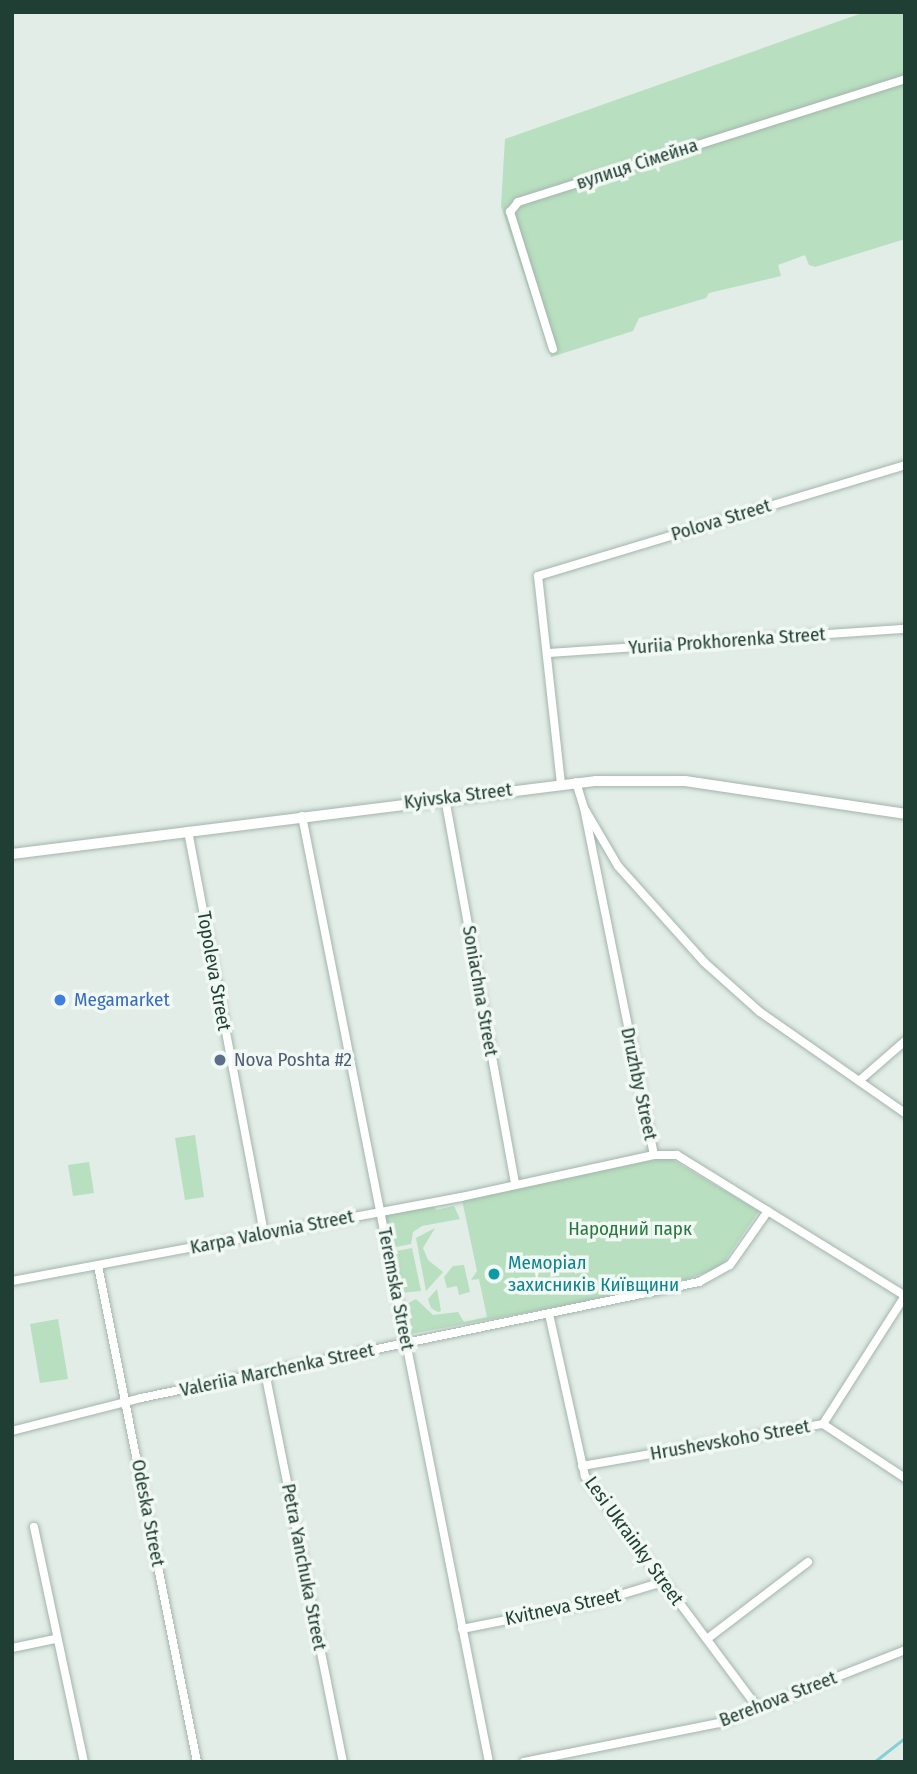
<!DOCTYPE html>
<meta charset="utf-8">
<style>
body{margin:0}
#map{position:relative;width:917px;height:1774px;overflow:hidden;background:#e1ede6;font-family:"Fira Sans Condensed",sans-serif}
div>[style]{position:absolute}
.green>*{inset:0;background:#b8dfbf}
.stream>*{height:2.5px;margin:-1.25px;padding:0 1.25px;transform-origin:1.25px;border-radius:1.25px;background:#85d0d5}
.roads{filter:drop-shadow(0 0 2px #a3b5ad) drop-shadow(0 0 2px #a3b5ad)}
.minor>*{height:8px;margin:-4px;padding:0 4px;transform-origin:4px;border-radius:4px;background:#fff}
.tertiary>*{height:10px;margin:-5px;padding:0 5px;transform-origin:5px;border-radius:5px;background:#fff}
.dots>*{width:19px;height:19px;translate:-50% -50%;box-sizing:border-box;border:4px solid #f2f9f5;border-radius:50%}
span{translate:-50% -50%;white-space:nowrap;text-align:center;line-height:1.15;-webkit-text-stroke:7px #f2f9f5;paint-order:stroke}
.street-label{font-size:19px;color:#203f34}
.shop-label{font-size:19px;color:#366cbe}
.left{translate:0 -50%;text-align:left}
.service-label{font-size:19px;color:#4e5e75}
.park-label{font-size:19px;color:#28783f}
.culture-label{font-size:19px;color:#0d838f}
.frame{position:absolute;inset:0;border:14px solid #203f34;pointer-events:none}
</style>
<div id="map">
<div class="green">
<i style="clip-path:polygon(865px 12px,905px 12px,905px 239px,815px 267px,809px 265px,805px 255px,778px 265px,781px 276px,709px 293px,706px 298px,639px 318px,633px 331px,551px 357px,501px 206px,505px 139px)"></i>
<i style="clip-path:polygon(195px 1135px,204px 1197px,185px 1200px,175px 1138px)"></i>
<i style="clip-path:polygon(668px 1157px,759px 1211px,720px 1268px,661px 1288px,410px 1334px,403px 1306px,416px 1299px,433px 1315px,458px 1312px,464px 1322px,487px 1317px,479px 1279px,471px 1280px,477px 1271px,462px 1200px)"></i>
<i style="clip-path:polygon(89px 1162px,94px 1193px,73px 1196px,68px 1165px)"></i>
<i style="clip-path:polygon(433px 1205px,436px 1210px,454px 1206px,460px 1219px,422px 1226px,413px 1232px,411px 1244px,391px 1248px,385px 1215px)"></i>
<i style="clip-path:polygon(435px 1228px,423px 1248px,428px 1260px,443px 1272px,426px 1291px,416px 1238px)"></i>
<i style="clip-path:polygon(412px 1248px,421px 1291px,400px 1293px,392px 1252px)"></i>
<i style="clip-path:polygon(464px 1265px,470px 1292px,459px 1295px,457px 1286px,447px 1288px,444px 1277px,453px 1266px)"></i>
<i style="clip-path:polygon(437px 1289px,441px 1311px,438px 1312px,431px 1308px,428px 1299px)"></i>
<i style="clip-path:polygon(58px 1319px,68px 1379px,40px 1383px,30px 1324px)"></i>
</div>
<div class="stream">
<i style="left:874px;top:1762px;width:39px;rotate:-38deg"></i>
</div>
<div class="roads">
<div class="minor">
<i style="left:553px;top:349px;width:144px;rotate:-107.4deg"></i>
<i style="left:510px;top:212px;width:13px;rotate:-51deg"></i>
<i style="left:518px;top:202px;width:406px;rotate:-17.6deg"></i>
<i style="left:549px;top:653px;width:357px;rotate:-3.9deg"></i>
<i style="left:576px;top:782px;width:27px;rotate:73deg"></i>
<i style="left:584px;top:808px;width:67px;rotate:59.6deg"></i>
<i style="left:618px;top:866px;width:129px;rotate:48.1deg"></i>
<i style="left:704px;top:962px;width:75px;rotate:41.8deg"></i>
<i style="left:760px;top:1012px;width:177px;rotate:34.9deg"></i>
<i style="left:561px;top:784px;width:209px;rotate:-96.3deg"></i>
<i style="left:538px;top:576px;width:383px;rotate:-16.8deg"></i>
<i style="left:445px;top:798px;width:392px;rotate:79.7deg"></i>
<i style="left:584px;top:808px;width:354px;rotate:78.6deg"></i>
<i style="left:654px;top:1155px;width:23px"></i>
<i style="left:677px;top:1155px;width:268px;rotate:31.7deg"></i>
<i style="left:302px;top:816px;width:964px;rotate:78.82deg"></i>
<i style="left:188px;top:831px;width:411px;rotate:79.3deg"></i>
<i style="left:859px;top:1081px;width:61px;rotate:-41deg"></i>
<i style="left:98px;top:1266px;width:506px;rotate:78.71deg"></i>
<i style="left:12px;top:1281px;width:457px;rotate:-10.6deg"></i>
<i style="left:461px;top:1197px;width:198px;rotate:-12.3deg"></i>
<i style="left:549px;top:1314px;width:166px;rotate:77.5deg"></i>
<i style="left:585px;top:1476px;width:288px;rotate:53.3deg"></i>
<i style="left:265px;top:1372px;width:398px;rotate:78.7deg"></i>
<i style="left:823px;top:1424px;width:152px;rotate:-57.4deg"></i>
<i style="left:12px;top:1431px;width:133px;rotate:-14.3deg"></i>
<i style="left:141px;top:1398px;width:570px;rotate:-11.74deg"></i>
<i style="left:699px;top:1282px;width:35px;rotate:-29deg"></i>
<i style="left:730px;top:1265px;width:66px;rotate:-54.9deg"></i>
<i style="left:582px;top:1466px;width:245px;rotate:-9.9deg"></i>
<i style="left:823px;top:1424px;width:98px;rotate:33.4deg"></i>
<i style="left:34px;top:1527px;width:240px;rotate:78deg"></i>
<i style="left:462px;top:1629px;width:138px;rotate:-11.3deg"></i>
<i style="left:597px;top:1602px;width:69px;rotate:-16.9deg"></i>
<i style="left:707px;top:1639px;width:127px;rotate:-37.3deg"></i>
<i style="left:12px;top:1648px;width:44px;rotate:-11.8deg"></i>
<i style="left:524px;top:1762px;width:200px;rotate:-11.3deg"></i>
<i style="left:720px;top:1723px;width:199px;rotate:-21.5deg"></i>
</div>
<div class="tertiary">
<i style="left:12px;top:854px;width:589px;rotate:-7.13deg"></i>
<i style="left:596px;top:781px;width:89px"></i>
<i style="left:685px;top:781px;width:222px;rotate:8.5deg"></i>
</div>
</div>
<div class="dots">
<i style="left:60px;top:1000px;background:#3f7fe0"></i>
<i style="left:220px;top:1060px;background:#5c6f8a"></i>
<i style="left:494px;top:1274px;background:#0f9aa8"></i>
</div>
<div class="street-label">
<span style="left:637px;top:164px;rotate:-18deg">вулиця Сімейна</span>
<span style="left:721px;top:520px;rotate:-17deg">Polova Street</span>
<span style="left:727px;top:641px;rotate:-4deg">Yuriia Prokhorenka Street</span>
<span style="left:458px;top:796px;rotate:-7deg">Kyivska Street</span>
<span style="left:214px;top:971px;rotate:80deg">Topoleva Street</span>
<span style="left:480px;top:991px;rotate:80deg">Soniachna Street</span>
<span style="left:639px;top:1084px;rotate:78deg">Druzhby Street</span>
<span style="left:272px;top:1232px;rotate:-11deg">Karpa Valovnia Street</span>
<span style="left:396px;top:1289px;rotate:79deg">Teremska Street</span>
<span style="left:277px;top:1370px;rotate:-12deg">Valeriia Marchenka Street</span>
<span style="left:730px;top:1440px;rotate:-10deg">Hrushevskoho Street</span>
<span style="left:148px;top:1513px;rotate:79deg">Odeska Street</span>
<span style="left:634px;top:1541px;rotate:54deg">Lesi Ukrainky Street</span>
<span style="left:304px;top:1567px;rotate:79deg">Petra Yanchuka Street</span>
<span style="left:563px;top:1607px;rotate:-12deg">Kvitneva Street</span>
<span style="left:778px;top:1699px;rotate:-21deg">Berehova Street</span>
</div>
<div class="shop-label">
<span class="left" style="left:74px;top:1000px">Megamarket</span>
</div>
<div class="service-label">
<span class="left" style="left:234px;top:1060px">Nova Poshta #2</span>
</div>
<div class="park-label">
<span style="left:630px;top:1229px">Народний парк</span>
</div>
<div class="culture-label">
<span class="left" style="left:508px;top:1274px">Меморіал<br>захисників Київщини</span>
</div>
<div class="frame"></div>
</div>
